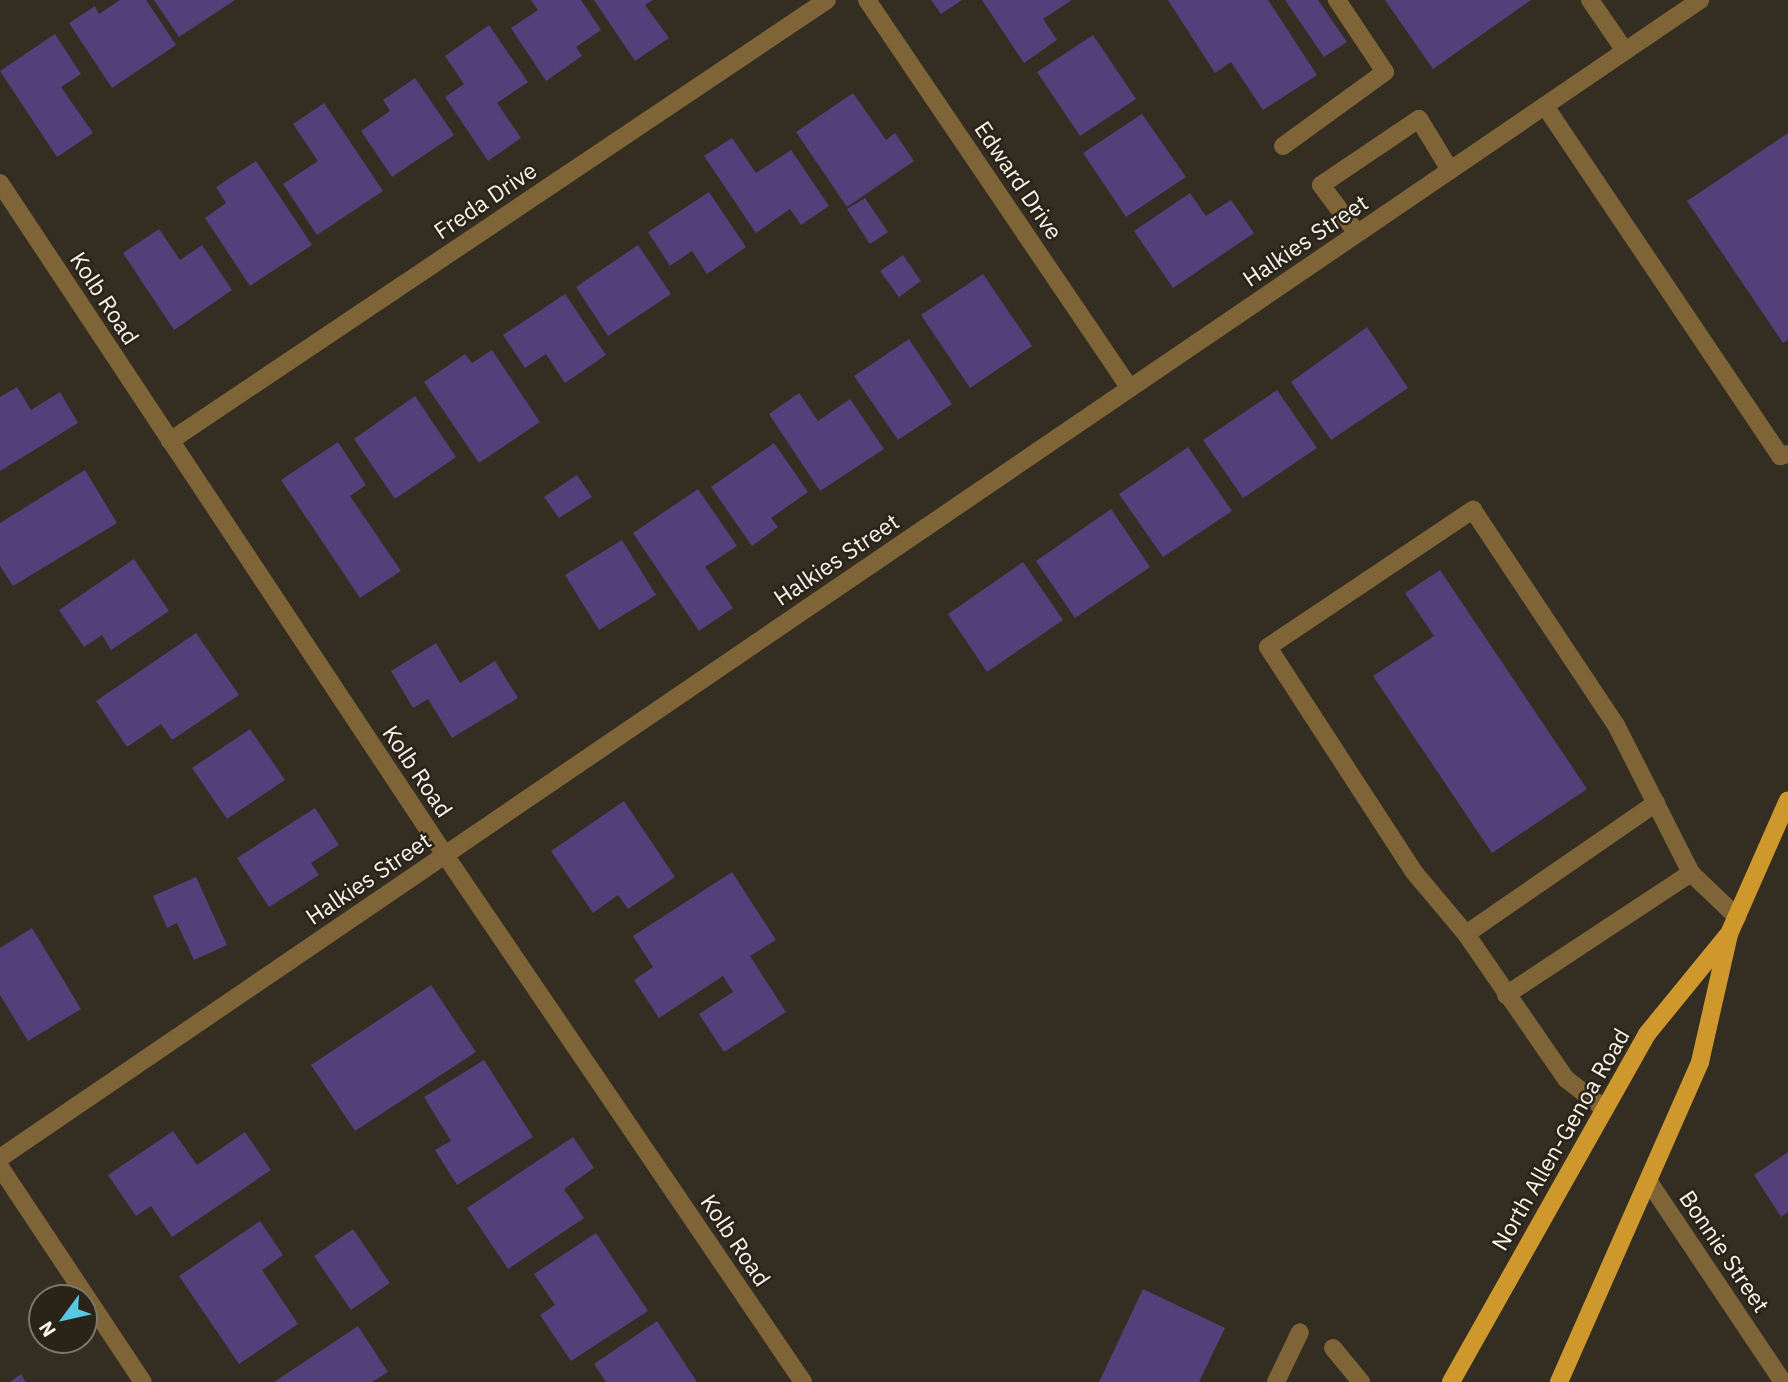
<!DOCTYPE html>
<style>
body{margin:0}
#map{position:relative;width:1788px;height:1382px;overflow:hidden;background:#332d22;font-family:"IBM Plex Sans",sans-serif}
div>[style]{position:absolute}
.building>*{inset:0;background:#543f7a}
.minor>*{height:18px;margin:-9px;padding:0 9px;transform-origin:9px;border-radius:9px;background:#7e6437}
.major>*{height:18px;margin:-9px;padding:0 9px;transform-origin:9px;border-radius:9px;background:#ce982d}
span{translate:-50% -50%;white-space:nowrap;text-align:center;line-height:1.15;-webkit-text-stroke:5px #292318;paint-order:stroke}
.street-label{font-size:23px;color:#f8f4ed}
.north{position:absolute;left:28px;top:1284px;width:70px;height:70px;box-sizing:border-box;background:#292318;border:2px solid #7c776d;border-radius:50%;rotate:237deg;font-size:19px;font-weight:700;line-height:28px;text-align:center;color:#f8f4ed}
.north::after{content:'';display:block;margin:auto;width:24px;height:32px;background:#57c9e3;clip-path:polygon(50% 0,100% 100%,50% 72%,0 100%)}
</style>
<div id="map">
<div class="building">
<i style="clip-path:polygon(120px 0,146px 0,176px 45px,112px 88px,69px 23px,95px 6px,99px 14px)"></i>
<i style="clip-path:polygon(154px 0,235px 0,179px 37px)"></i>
<i style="clip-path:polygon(531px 0,581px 0,601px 30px,576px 47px,582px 56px,546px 81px,511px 28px,538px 10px)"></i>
<i style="clip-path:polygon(594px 0,653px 0,645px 5px,669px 38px,635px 61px)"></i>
<i style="clip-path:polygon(931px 0,962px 0,941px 14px)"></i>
<i style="clip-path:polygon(982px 0,1072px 0,1043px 19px,1057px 40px,1024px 63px)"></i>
<i style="clip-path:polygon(1168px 0,1268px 0,1317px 75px,1263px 110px,1231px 62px,1215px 73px)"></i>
<i style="clip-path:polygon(1285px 0,1318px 0,1347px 42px,1324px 57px)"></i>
<i style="clip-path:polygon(1385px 0,1531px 0,1433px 69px)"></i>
<i style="clip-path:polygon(489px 25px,528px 82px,497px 103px,521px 138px,488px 161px,445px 97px,464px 84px,445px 56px)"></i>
<i style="clip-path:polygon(55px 34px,81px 74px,61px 87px,93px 133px,57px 157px,0 71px)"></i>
<i style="clip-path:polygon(1093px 35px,1136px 99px,1080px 136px,1037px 72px)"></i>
<i style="clip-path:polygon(415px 78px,454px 135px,392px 177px,361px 131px,390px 111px,383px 100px)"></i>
<i style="clip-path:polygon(853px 93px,886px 140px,895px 133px,914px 161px,847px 207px,796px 132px)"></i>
<i style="clip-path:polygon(324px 103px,383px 191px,317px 235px,283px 184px,318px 161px,293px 124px)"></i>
<i style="clip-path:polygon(1142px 114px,1186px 177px,1126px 217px,1083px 153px)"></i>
<i style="clip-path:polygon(1788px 133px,1788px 340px,1783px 343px,1687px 201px)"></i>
<i style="clip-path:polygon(732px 138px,756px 173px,791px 150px,829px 206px,801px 225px,790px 209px,756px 233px,704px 156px)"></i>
<i style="clip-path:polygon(256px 161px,312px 245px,250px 286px,205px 218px,226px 203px,216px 187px)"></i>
<i style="clip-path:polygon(709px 192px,746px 247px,707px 274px,692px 251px,670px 266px,648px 232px)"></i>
<i style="clip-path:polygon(1190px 193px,1206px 216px,1231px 200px,1254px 233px,1173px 288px,1134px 231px)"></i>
<i style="clip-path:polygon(865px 198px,888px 232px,870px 244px,847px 209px)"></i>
<i style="clip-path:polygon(159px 229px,180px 260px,202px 245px,232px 290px,174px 330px,123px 253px)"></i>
<i style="clip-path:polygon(638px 245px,671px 294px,608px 336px,576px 287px)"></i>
<i style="clip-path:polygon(903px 255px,921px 281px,899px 297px,880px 271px)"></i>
<i style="clip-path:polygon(983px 274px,1032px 346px,970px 388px,921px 315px)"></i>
<i style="clip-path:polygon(565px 294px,606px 355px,565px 383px,546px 354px,525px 368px,503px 335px)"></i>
<i style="clip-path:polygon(1367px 327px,1408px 388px,1331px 440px,1291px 382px)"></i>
<i style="clip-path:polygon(909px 339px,952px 404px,898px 440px,854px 376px)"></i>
<i style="clip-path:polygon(492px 350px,540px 422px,479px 463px,424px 382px,465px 354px,472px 363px)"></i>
<i style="clip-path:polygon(17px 387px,31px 410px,60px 392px,78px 423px,0 471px,0 397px)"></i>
<i style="clip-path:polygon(1277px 390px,1317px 448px,1243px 498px,1203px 440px)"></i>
<i style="clip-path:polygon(799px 393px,818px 421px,850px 399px,884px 449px,820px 491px,769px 414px)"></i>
<i style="clip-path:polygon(415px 396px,456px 457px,395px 499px,354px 439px)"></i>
<i style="clip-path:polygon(338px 442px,366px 485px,350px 496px,401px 571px,360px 598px,281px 480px)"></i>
<i style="clip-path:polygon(774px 443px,808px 492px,771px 518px,778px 527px,752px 546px,711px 487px)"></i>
<i style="clip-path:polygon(1188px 447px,1232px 511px,1163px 557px,1119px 494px)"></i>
<i style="clip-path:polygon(85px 470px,117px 523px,13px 586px,0 566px,0 523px)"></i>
<i style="clip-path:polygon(577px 475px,592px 497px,559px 518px,544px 497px)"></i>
<i style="clip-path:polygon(698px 489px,737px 546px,705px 567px,733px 608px,699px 631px,633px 533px)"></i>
<i style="clip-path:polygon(1111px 509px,1150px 567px,1075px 618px,1036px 561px)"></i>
<i style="clip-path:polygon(622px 540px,656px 595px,599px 630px,565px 575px)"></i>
<i style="clip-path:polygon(134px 559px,169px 611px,111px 650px,102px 635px,84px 647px,59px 610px)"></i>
<i style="clip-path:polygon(1023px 562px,1063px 620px,987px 672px,948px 614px)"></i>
<i style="clip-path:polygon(1440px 570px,1587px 789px,1492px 853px,1373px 676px,1434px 636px,1405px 593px)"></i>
<i style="clip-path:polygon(196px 633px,239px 695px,172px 740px,161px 724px,127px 747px,96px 701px)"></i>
<i style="clip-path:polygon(436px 643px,460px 683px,495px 661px,518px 698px,452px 738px,428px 699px,413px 708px,391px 671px)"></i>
<i style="clip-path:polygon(250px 729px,285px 780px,227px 819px,192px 768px)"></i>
<i style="clip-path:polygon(624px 801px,675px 877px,628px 909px,618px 895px,593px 913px,551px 851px)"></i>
<i style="clip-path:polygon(315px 808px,339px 845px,311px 863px,319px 875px,269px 907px,237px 858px)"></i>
<i style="clip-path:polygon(732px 872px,776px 940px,750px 956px,786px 1012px,724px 1052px,699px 1014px,733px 992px,723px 976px,659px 1018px,634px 980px,653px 967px,633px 936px)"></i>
<i style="clip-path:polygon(196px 877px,227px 945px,194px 960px,177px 923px,167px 928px,153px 896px)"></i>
<i style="clip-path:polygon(32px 928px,81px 1009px,28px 1041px,0 995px,0 948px)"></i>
<i style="clip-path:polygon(431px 985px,476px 1052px,355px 1131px,311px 1065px)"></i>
<i style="clip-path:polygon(484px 1060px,533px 1137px,457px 1185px,435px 1150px,451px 1141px,424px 1097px)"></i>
<i style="clip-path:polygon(173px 1131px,197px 1165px,245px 1132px,271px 1170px,172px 1237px,151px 1206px,136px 1216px,108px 1175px)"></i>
<i style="clip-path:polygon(573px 1137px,594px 1168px,564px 1189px,584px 1218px,508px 1269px,467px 1208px)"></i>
<i style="clip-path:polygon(1788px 1152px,1788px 1212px,1781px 1217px,1754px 1175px)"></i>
<i style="clip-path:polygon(260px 1221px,283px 1255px,262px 1270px,298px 1324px,239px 1364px,179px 1276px)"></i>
<i style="clip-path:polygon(353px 1229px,390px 1283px,351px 1310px,314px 1256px)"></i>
<i style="clip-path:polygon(596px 1233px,648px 1311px,571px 1361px,540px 1315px,555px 1305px,534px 1274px)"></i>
<i style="clip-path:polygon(1143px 1289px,1225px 1328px,1199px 1382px,1099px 1382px)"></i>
<i style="clip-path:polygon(657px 1321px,697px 1382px,606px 1382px,594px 1364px)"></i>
<i style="clip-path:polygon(358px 1326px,388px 1372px,372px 1382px,274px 1382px)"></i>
<i style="clip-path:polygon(21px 1374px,26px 1382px,10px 1382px)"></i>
</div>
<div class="minor">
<i style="left:867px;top:0;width:469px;rotate:55.9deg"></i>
<i style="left:1590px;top:0;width:62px;rotate:55.5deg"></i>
<i style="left:1545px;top:106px;width:422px;rotate:56.1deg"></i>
<i style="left:1780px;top:456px;width:8px;rotate:-14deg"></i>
<i style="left:1283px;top:146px;width:126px;rotate:-36deg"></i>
<i style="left:1385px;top:72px;width:87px;rotate:-123.7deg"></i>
<i style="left:0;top:183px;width:806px;rotate:56.49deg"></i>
<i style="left:445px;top:855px;width:637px;rotate:55.81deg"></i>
<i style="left:1357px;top:233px;width:60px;rotate:-126.9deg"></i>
<i style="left:1321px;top:185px;width:118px;rotate:-34deg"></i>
<i style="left:1419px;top:119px;width:60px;rotate:58.7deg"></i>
<i style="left:170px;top:441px;width:791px;rotate:-33.87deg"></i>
<i style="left:1466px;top:934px;width:231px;rotate:-34.6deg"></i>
<i style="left:1506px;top:995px;width:222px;rotate:-33.4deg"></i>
<i style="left:1605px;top:1109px;width:49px;rotate:-142.4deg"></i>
<i style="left:1566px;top:1079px;width:176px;rotate:-124.6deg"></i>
<i style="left:1466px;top:934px;width:81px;rotate:-130deg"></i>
<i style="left:1414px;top:872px;width:268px;rotate:-123deg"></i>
<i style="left:1268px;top:647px;width:247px;rotate:-33.8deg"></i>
<i style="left:1473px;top:510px;width:258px;rotate:56.4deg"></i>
<i style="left:1616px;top:725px;width:166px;rotate:63.1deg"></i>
<i style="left:1691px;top:873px;width:64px;rotate:43.7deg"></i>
<i style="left:0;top:1158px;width:2057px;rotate:-34.26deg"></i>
<i style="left:0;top:1167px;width:258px;rotate:56.4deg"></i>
<i style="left:1649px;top:1182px;width:241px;rotate:56.2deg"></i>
<i style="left:1333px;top:1348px;width:44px;rotate:50.5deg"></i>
<i style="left:1276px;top:1382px;width:55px;rotate:-64.4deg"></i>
</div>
<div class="major">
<i style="left:1451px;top:1382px;width:399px;rotate:-60.6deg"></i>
<i style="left:1647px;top:1034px;width:127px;rotate:-50.8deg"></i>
<i style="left:1559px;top:1382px;width:350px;rotate:-66.2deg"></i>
<i style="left:1700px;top:1062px;width:131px;rotate:-77.2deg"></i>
<i style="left:1729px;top:934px;width:146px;rotate:-66.2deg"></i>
</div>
<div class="street-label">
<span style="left:1019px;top:180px;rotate:56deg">Edward Drive</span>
<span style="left:485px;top:200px;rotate:-34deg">Freda Drive</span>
<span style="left:1305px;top:240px;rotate:-34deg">Halkies Street</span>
<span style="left:105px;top:298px;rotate:57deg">Kolb Road</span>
<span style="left:836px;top:559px;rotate:-34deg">Halkies Street</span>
<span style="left:418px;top:771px;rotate:56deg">Kolb Road</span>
<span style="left:368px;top:878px;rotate:-34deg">Halkies Street</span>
<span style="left:1560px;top:1139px;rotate:-60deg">North Allen-Genoa Road</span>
<span style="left:736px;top:1240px;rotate:56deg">Kolb Road</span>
<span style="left:1725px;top:1251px;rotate:56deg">Bonnie Street</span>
</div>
<div class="north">N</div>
</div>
